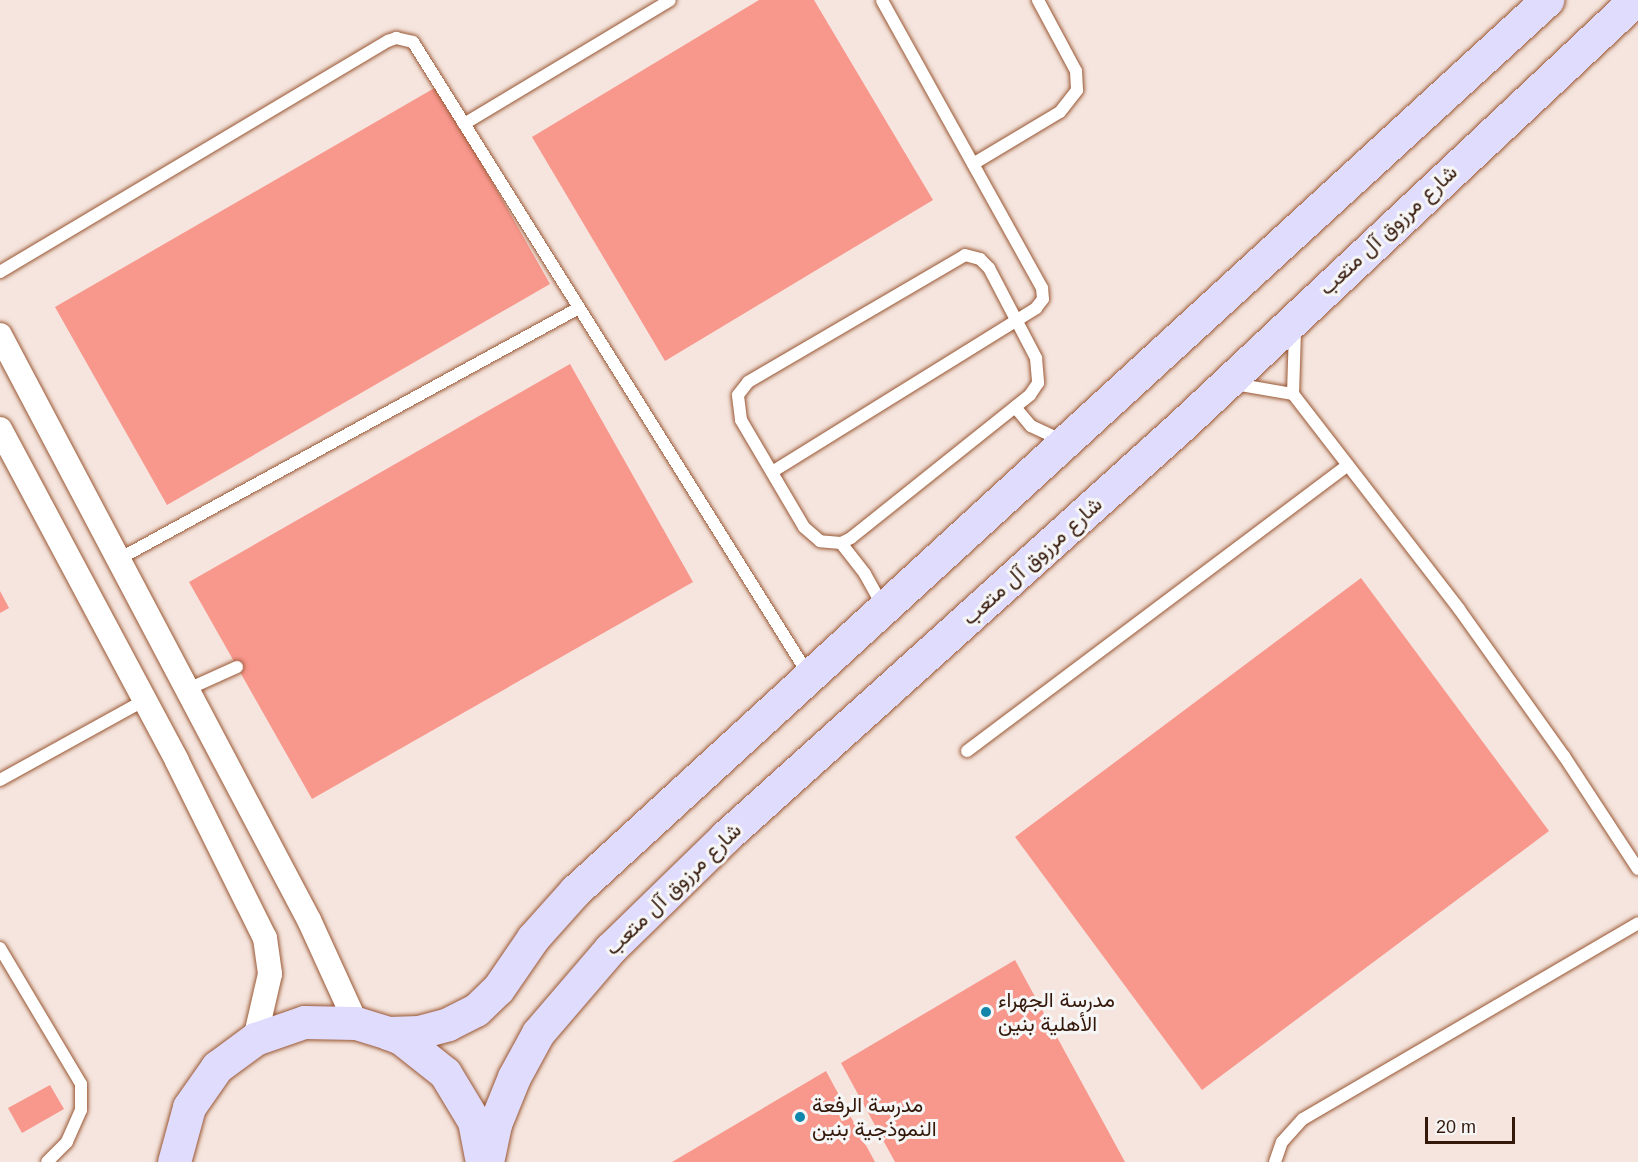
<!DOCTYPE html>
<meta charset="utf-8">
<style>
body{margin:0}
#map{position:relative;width:1638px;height:1162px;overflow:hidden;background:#f5e5de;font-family:Helvetica,Vazirmatn,sans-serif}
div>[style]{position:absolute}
.building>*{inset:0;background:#f8978c}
.roads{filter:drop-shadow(0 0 2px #995734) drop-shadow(0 0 2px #995734)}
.lane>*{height:12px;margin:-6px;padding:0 6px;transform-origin:6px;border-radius:6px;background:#fff}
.street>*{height:24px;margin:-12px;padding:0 12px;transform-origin:12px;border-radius:12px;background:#fff}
.secondary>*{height:33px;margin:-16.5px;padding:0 16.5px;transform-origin:16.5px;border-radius:16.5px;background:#e0dcfe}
.dots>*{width:16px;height:16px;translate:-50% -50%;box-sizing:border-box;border:3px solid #f6f6f6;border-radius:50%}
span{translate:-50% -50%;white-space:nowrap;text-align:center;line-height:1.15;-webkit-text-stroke:6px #f6f6f6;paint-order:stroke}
.street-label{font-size:21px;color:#34180a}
.poi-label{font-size:21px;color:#34180a}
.left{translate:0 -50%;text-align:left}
.scale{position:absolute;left:1425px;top:1117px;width:90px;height:27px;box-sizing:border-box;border:3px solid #34180a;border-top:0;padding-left:8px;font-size:18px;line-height:21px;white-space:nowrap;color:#34180a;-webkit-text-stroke:4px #f6f6f6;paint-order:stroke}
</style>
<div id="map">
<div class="building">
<i style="clip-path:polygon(759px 0,814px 0,933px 200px,665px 361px,532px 137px)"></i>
<i style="clip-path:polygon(438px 86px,550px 284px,167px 505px,55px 307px)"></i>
<i style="clip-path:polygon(570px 364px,693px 582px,312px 799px,189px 582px)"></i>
<i style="clip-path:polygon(1361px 578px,1549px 831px,1202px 1090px,1015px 837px)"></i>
<i style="clip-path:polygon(0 591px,9px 608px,0 613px)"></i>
<i style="clip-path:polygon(1015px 960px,1125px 1162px,895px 1162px,841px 1063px)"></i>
<i style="clip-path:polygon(826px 1071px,875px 1162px,672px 1162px)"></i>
<i style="clip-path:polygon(50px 1085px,64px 1109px,22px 1133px,8px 1108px)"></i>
</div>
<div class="roads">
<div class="lane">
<i style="left:464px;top:124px;width:240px;rotate:-31deg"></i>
<i style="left:973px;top:164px;width:101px;rotate:-30.9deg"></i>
<i style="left:1060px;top:112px;width:28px;rotate:-52deg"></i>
<i style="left:1077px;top:90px;width:19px;rotate:-93deg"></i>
<i style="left:1076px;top:71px;width:81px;rotate:-118.2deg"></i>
<i style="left:965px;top:255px;width:16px;rotate:15deg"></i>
<i style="left:980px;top:259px;width:13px;rotate:45deg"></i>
<i style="left:989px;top:268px;width:102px;rotate:62.4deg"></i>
<i style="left:1036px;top:358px;width:25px;rotate:85deg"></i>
<i style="left:1038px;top:383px;width:14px;rotate:124deg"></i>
<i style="left:1030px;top:395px;width:229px;rotate:141.4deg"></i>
<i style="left:851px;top:538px;width:11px;rotate:153deg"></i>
<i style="left:841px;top:543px;width:21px;rotate:-175deg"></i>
<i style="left:820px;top:541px;width:21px;rotate:-139deg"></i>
<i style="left:804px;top:527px;width:124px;rotate:-120.5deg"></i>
<i style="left:741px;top:420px;width:25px;rotate:-97deg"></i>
<i style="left:738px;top:395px;width:16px;rotate:-52deg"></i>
<i style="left:748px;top:382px;width:251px;rotate:-30.3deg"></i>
<i style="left:0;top:272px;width:452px;rotate:-30.8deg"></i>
<i style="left:388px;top:41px;width:9px;rotate:-21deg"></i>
<i style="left:396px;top:38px;width:17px;rotate:13deg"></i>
<i style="left:413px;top:42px;width:745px;rotate:57.99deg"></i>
<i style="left:1235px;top:384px;width:59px;rotate:9.8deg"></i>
<i style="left:1293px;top:394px;width:272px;rotate:52.3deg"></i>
<i style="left:1459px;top:609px;width:181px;rotate:54.5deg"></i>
<i style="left:1564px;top:756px;width:135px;rotate:56.8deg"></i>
<i style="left:1293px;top:394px;width:64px;rotate:-88.2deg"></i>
<i style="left:1015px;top:407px;width:25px;rotate:50deg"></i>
<i style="left:1031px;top:426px;width:33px;rotate:25deg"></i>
<i style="left:772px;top:472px;width:311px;rotate:-31.8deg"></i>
<i style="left:1036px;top:308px;width:11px;rotate:-52deg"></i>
<i style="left:1043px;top:299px;width:11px;rotate:-95deg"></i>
<i style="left:1042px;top:288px;width:329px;rotate:-119.1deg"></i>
<i style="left:841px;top:543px;width:39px;rotate:52deg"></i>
<i style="left:865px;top:574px;width:38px;rotate:61deg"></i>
<i style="left:117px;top:560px;width:524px;rotate:-28.62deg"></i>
<i style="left:186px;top:690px;width:56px;rotate:-24.3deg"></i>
<i style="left:967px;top:751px;width:476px;rotate:-36.9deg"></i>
<i style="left:0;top:780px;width:166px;rotate:-28.9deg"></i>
<i style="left:0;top:948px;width:158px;rotate:59.2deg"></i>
<i style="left:81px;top:1084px;width:26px;rotate:90deg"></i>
<i style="left:81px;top:1110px;width:35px;rotate:114deg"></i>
<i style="left:67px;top:1142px;width:28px;rotate:135deg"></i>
<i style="left:1275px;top:1162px;width:21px;rotate:-71deg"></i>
<i style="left:1282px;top:1142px;width:31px;rotate:-48deg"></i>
<i style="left:1303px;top:1119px;width:388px;rotate:-30.3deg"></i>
</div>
<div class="street">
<i style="left:0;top:335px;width:662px;rotate:62.16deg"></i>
<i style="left:309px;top:920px;width:113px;rotate:65.5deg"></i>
<i style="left:0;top:429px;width:376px;rotate:61.9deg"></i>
<i style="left:177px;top:761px;width:198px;rotate:63.6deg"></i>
<i style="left:265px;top:938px;width:36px;rotate:82deg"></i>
<i style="left:270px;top:974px;width:67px;rotate:103deg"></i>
</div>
<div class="secondary">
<i style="left:388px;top:1033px;width:31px;rotate:-2deg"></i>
<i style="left:419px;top:1032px;width:30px;rotate:-15deg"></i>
<i style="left:448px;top:1024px;width:31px;rotate:-27deg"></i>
<i style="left:476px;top:1010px;width:30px;rotate:-44deg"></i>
<i style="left:498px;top:989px;width:62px;rotate:-55.5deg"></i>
<i style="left:533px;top:938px;width:63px;rotate:-48.2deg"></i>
<i style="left:575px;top:891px;width:1319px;rotate:-42.51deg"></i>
<i style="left:174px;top:1162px;width:57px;rotate:-74.7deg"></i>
<i style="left:189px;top:1107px;width:49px;rotate:-55deg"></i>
<i style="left:217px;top:1067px;width:47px;rotate:-36.4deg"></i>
<i style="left:255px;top:1039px;width:52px;rotate:-19.1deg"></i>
<i style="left:304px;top:1022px;width:52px;rotate:1.1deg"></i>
<i style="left:356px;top:1023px;width:34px;rotate:17deg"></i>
<i style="left:388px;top:1033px;width:14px;rotate:21deg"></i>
<i style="left:401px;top:1038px;width:56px;rotate:38.5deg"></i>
<i style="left:445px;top:1073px;width:56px;rotate:58.9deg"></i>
<i style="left:474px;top:1121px;width:42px;rotate:79deg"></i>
<i style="left:487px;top:1162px;width:39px;rotate:-78deg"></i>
<i style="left:495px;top:1124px;width:51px;rotate:-68deg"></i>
<i style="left:514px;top:1077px;width:50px;rotate:-61.4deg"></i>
<i style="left:538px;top:1033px;width:111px;rotate:-49.4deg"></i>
<i style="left:610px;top:949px;width:161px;rotate:-44.2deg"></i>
<i style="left:725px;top:837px;width:617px;rotate:-42.04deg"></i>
<i style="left:1183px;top:424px;width:620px;rotate:-43.17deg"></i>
</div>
</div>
<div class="dots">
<i style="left:986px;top:1012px;background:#1285ab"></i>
<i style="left:800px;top:1117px;background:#1285ab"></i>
</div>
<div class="street-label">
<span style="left:1388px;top:230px;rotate:-43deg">شارع مرزوق آل متعب</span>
<span style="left:1032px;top:561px;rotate:-42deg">شارع مرزوق آل متعب</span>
<span style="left:673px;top:889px;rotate:-44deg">شارع مرزوق آل متعب</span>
</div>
<div class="poi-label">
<span class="left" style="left:998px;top:1012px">مدرسة الجهراء<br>الأهلية بنين</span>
<span class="left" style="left:812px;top:1117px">مدرسة الرفعة<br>النموذجية بنين</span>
</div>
<div class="scale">20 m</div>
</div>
